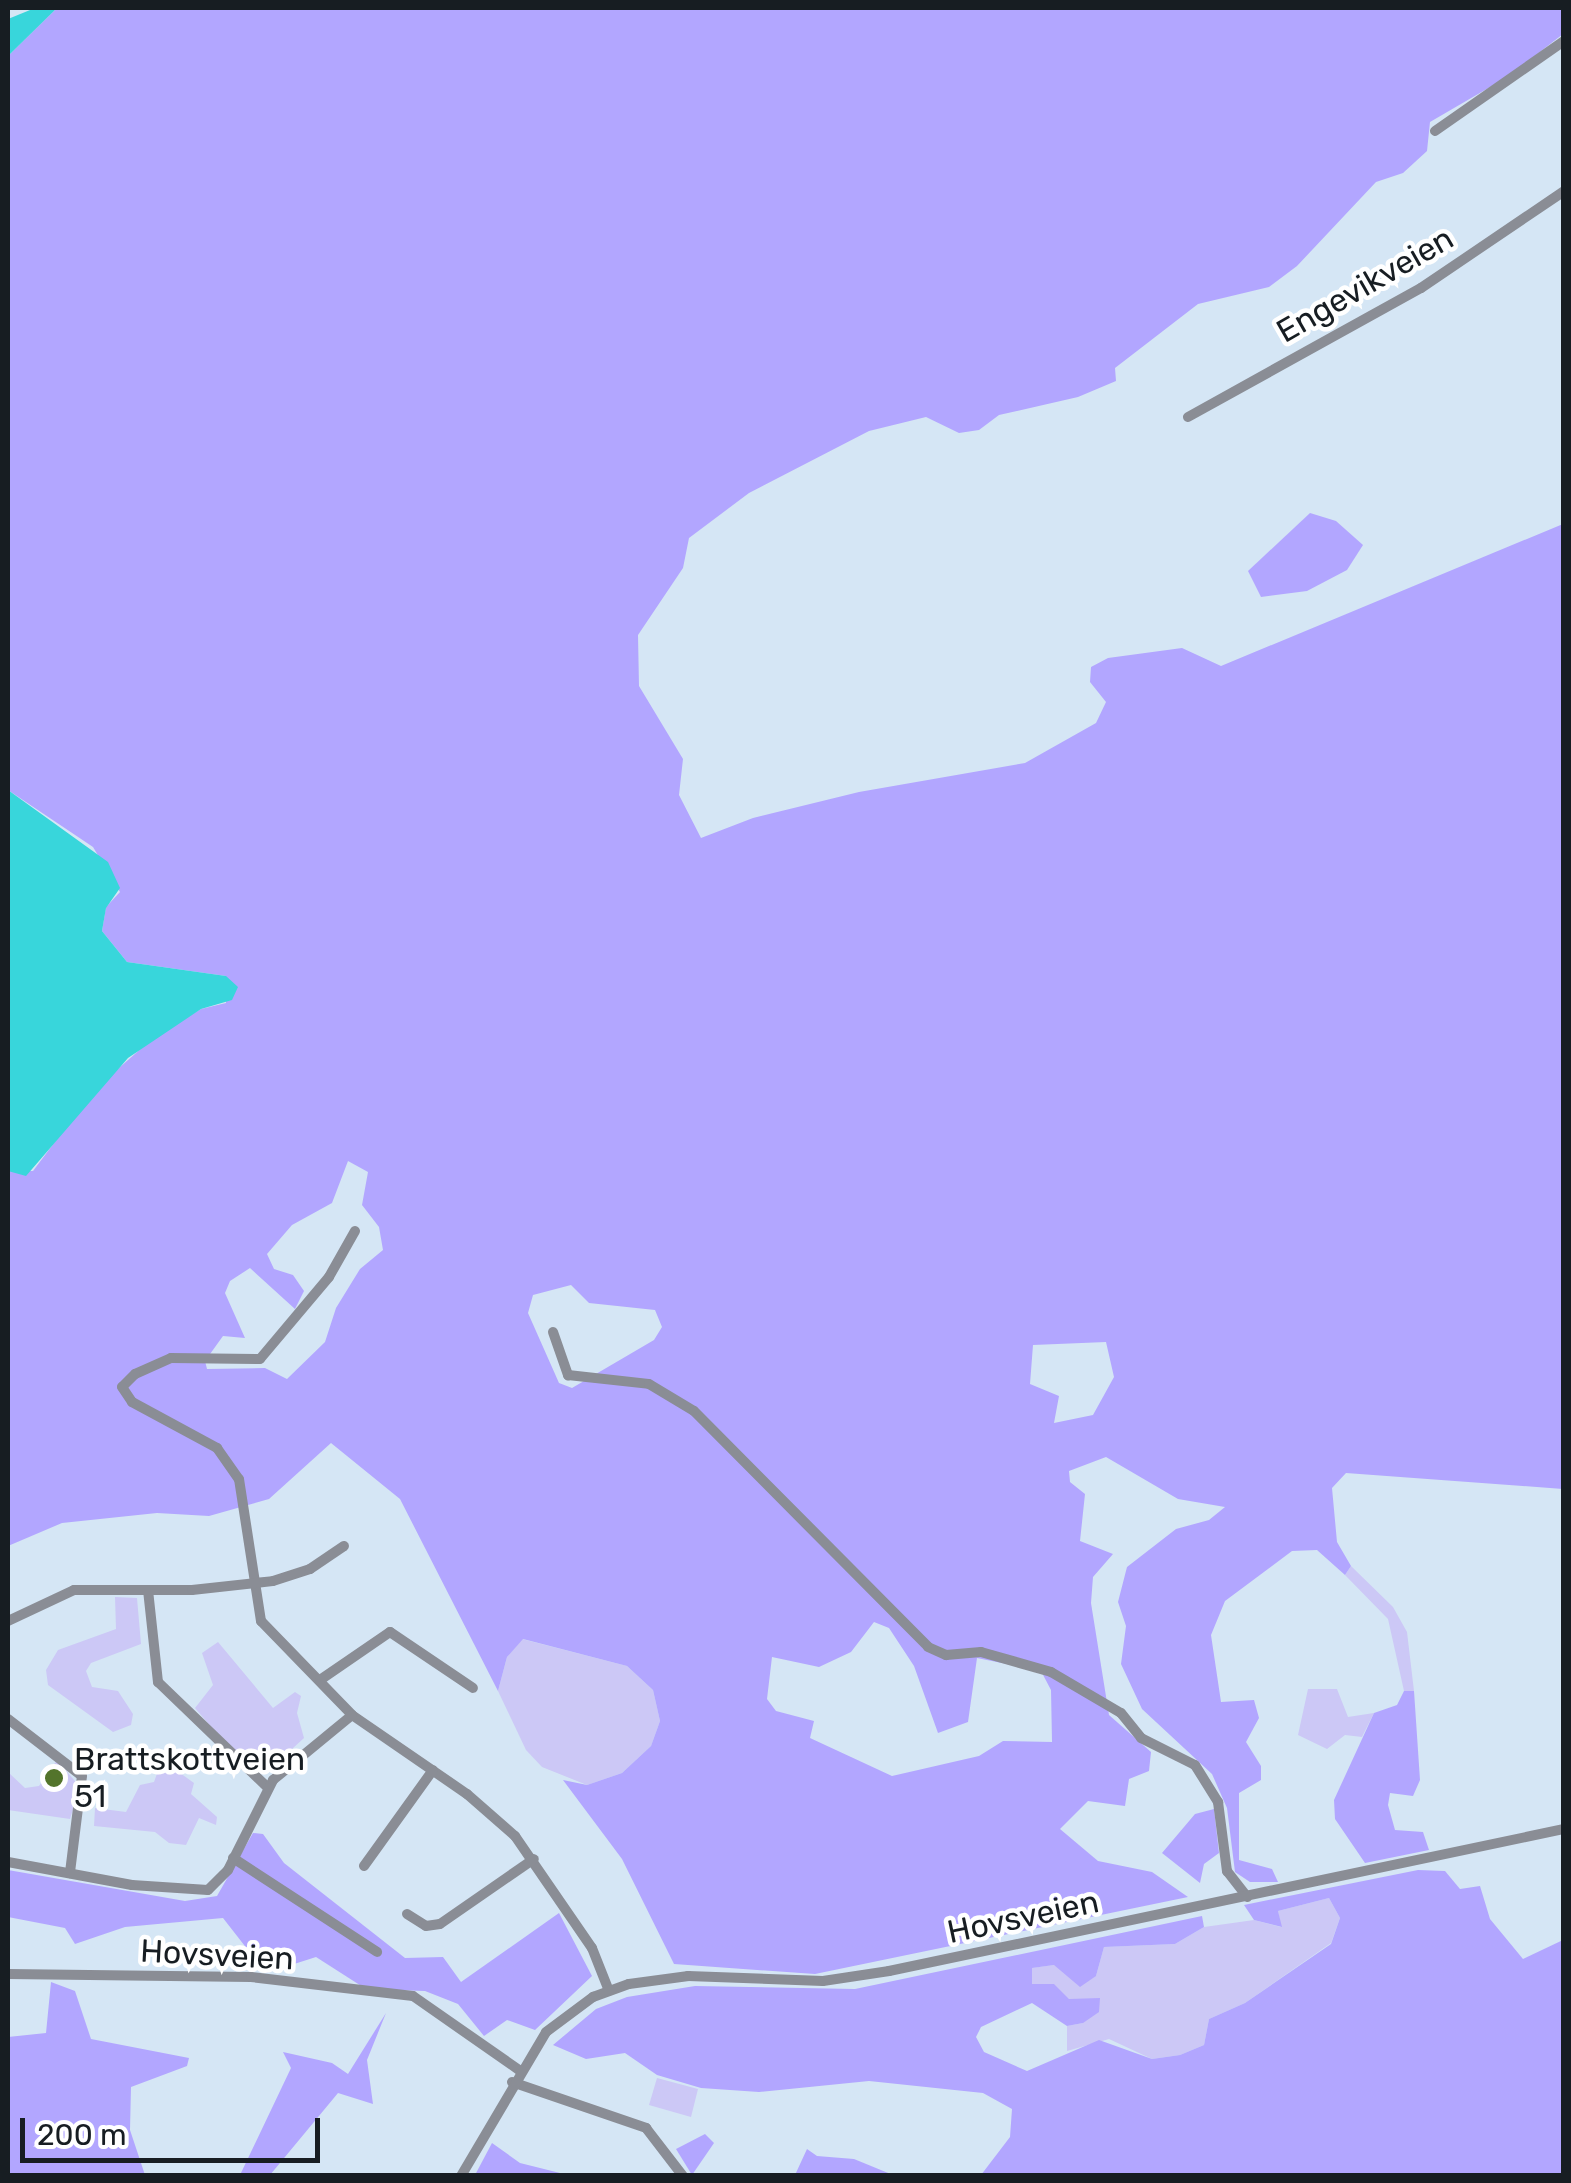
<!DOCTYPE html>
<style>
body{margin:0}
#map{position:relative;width:1571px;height:2183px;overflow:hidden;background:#d5e6f5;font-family:Rubik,sans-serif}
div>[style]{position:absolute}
.green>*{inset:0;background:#ccc8f6}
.forest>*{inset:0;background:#b2a6ff}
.water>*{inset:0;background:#38d6db}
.minor>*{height:10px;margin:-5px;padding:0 5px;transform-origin:5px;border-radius:5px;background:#8a8d95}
.dots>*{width:28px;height:28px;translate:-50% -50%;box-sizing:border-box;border:5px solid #fff;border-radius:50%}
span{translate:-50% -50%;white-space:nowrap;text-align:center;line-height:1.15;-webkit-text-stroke:9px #fff;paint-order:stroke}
.street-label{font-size:32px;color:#171d22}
.poi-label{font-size:32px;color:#171d22}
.left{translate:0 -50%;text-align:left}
.frame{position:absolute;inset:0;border:10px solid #171d22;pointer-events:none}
.scale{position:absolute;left:20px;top:2118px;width:300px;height:45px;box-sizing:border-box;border:5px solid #171d22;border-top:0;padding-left:12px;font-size:30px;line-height:35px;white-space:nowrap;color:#171d22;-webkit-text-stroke:8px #fff;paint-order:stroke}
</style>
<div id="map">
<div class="green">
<i style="clip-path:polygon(1351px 1566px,1393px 1607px,1407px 1632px,1414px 1691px,1404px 1691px,1388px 1619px,1345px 1575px)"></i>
<i style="clip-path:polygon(115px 1597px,137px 1598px,141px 1644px,91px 1663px,86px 1671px,92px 1687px,118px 1691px,133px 1714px,131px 1725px,113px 1732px,48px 1685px,46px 1670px,58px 1650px,116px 1629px)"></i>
<i style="clip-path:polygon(522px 1639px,627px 1666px,653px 1690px,660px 1721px,651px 1746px,622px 1773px,587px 1785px,542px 1767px,526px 1750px,498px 1691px,507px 1657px)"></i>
<i style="clip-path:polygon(218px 1642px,273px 1708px,295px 1692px,301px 1696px,297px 1713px,304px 1738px,268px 1771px,255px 1768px,224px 1742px,195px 1708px,213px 1685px,202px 1653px)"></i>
<i style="clip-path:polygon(1308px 1689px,1337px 1689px,1348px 1717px,1374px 1713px,1362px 1737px,1345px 1735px,1327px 1749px,1298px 1735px)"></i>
<i style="clip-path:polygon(57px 1760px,80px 1787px,70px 1819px,8px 1810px,8px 1772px,25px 1788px,39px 1786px)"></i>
<i style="clip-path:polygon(162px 1760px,194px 1783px,191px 1794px,217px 1817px,216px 1825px,199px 1818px,186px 1845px,169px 1843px,155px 1832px,94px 1826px,95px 1808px,126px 1812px,140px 1785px,154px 1782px)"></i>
<i style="clip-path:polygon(1329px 1898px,1340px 1918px,1331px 1943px,1245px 2003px,1209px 2019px,1204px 2045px,1180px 2055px,1152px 2059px,1109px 2039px,1067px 2051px,1067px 2026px,1083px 2023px,1069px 1999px,1031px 1984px,1031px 1968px,1054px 1965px,1096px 1976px,1104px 1947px,1175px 1944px,1204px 1927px,1254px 1920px,1281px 1927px,1278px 1911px)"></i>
<i style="clip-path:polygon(657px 2078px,698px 2089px,691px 2117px,649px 2105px)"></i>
</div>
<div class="forest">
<i style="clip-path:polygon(evenodd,57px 8px,1563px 8px,1563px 34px,1509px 76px,1430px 122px,1427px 151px,1403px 173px,1376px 182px,1297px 266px,1269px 287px,1198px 304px,1115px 368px,1116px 381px,1078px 397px,999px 415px,979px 430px,959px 433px,926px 417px,869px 431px,749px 493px,689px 538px,683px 568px,638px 635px,639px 686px,683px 759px,679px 795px,701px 838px,753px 818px,859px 792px,1025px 763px,1096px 723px,1106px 702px,1090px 682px,1091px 667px,1108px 658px,1182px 648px,1221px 666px,1563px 524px,1563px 1489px,1346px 1473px,1332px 1488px,1337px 1542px,1351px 1566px,1345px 1575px,1317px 1550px,1292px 1551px,1225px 1601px,1211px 1635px,1221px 1702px,1254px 1700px,1259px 1718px,1246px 1742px,1261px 1766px,1261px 1780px,1239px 1793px,1239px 1860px,1272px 1869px,1278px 1882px,1250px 1882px,1235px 1872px,1227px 1808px,1212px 1774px,1142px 1709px,1121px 1664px,1126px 1626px,1118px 1602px,1127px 1567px,1176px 1529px,1209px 1520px,1225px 1507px,1178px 1499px,1106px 1457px,1069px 1471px,1070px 1482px,1085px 1494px,1080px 1541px,1113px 1554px,1093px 1577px,1091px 1603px,1109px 1715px,1151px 1752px,1149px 1771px,1129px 1779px,1125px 1806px,1088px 1801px,1060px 1829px,1098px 1861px,1152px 1872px,1188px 1897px,815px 1974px,674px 1964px,622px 1859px,563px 1780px,587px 1785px,622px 1773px,651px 1746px,660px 1721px,653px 1690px,627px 1666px,523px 1639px,507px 1657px,498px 1691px,400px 1499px,331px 1443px,269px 1499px,209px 1516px,157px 1513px,62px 1523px,8px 1546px,8px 1171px,33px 1171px,94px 1090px,153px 1038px,201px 1009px,226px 1003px,226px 976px,127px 962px,102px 931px,106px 907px,120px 892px,93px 847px,8px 790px,8px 56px,57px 8px,348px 1161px,368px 1172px,362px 1205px,379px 1227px,383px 1250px,360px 1269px,336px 1308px,325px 1342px,287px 1379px,265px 1368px,207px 1369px,205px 1361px,223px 1336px,245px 1338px,225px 1293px,230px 1281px,250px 1268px,295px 1309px,304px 1291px,293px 1275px,274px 1269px,267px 1254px,292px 1225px,332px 1203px,348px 1161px,57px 8px,571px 1285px,589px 1303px,655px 1310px,662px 1327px,654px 1340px,572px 1388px,559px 1383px,528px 1313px,533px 1295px,571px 1285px,57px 8px,1106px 1342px,1114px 1377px,1093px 1415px,1054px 1423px,1059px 1396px,1030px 1384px,1033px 1345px,1106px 1342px,57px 8px,874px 1622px,889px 1628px,914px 1666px,938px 1733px,968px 1722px,977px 1658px,1041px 1671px,1051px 1690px,1052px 1742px,1003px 1741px,979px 1756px,892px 1776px,810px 1738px,814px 1721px,776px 1711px,767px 1699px,772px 1657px,819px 1667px,851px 1652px,874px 1622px)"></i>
<i style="clip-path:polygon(1310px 513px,1336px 521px,1363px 545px,1347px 570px,1307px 591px,1261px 597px,1248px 571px)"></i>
<i style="clip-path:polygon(1404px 1691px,1414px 1691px,1420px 1780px,1413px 1796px,1390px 1793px,1388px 1805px,1395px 1830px,1423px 1832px,1429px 1850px,1365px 1863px,1335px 1819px,1334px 1800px,1374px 1713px,1397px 1705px)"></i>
<i style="clip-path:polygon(1214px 1809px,1219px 1853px,1204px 1864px,1200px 1883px,1162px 1853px,1195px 1814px)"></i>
<i style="clip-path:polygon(253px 1833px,263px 1834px,284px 1863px,405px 1958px,443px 1957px,461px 1982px,559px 1913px,592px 1976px,535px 2030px,507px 2020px,484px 2036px,458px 2004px,425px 1991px,366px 1989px,316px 1957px,266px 1973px,223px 1918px,125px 1927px,75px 1944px,65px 1928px,8px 1917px,8px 1870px,185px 1901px,217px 1896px)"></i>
<i style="clip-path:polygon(1418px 1870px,1445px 1871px,1460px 1889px,1480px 1886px,1490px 1919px,1523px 1959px,1563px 1940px,1563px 2175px,981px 2175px,1010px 2137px,1012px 2109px,983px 2093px,869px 2081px,759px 2092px,701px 2088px,657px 2075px,625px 2053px,586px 2059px,553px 2045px,596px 2009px,627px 1997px,695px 1986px,855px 1989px,1202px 1916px,1204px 1927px,1175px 1944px,1104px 1947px,1096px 1976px,1080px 1987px,1054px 1965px,1032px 1968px,1032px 1984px,1054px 1984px,1069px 1999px,1100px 1998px,1099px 2012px,1083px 2023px,1067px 2026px,1032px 2003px,981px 2027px,976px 2037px,984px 2052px,1027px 2071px,1099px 2040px,1152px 2059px,1180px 2055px,1204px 2045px,1209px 2019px,1245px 2003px,1331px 1944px,1340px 1918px,1329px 1898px,1278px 1911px,1282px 1927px,1254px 1920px,1244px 1905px)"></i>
<i style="clip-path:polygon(51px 1982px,75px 1991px,91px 2039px,189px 2058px,187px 2066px,131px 2087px,130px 2130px,145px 2175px,8px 2175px,8px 2037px,46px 2033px)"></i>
<i style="clip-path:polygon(386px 2013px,367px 2060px,373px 2104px,338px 2093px,270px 2175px,240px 2175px,291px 2068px,283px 2052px,332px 2063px,348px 2074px)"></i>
<i style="clip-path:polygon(705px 2134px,714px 2143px,692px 2175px,676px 2149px)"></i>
<i style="clip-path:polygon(492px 2143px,520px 2163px,568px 2175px,475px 2175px)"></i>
<i style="clip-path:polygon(807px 2149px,817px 2156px,854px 2159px,893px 2175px,795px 2175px)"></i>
</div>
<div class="water">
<i style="clip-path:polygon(35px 8px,57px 8px,8px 56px,8px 19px)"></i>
<i style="clip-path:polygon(8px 790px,108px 862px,120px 888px,106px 908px,102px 931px,127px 962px,226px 976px,238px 987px,232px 1000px,201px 1009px,128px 1058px,26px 1176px,8px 1171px)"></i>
</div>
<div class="minor">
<i style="left:1435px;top:131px;width:157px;rotate:-34.9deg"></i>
<i style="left:1188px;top:417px;width:266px;rotate:-29deg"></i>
<i style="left:1421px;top:288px;width:173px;rotate:-34.1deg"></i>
<i style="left:355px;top:1231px;width:53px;rotate:119.5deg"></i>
<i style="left:329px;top:1277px;width:107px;rotate:130.1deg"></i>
<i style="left:260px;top:1359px;width:89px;rotate:-179.4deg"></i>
<i style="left:171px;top:1358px;width:39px;rotate:156deg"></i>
<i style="left:135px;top:1374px;width:18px;rotate:135deg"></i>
<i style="left:122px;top:1387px;width:18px;rotate:56deg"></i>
<i style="left:132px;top:1402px;width:97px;rotate:28.4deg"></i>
<i style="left:217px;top:1448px;width:38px;rotate:55deg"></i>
<i style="left:239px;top:1479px;width:144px;rotate:81.2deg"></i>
<i style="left:261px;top:1621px;width:131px;rotate:45.9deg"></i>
<i style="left:352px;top:1715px;width:140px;rotate:34.5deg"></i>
<i style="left:467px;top:1794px;width:64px;rotate:41.2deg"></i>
<i style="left:515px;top:1836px;width:136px;rotate:55.5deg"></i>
<i style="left:592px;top:1948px;width:46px;rotate:68.4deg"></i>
<i style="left:553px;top:1332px;width:46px;rotate:70.8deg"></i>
<i style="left:568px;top:1375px;width:81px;rotate:6.3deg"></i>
<i style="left:649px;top:1384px;width:52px;rotate:31deg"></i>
<i style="left:694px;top:1411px;width:332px;rotate:45.2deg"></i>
<i style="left:928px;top:1647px;width:20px;rotate:24deg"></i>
<i style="left:946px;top:1655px;width:35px;rotate:-5deg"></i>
<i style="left:981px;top:1652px;width:73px;rotate:15.9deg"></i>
<i style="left:1051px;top:1672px;width:81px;rotate:30.4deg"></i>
<i style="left:1121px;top:1713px;width:32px;rotate:51deg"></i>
<i style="left:1141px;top:1738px;width:60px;rotate:26.6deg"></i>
<i style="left:1195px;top:1765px;width:44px;rotate:58.1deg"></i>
<i style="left:1218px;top:1802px;width:70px;rotate:82.6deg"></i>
<i style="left:1227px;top:1871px;width:33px;rotate:52deg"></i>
<i style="left:148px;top:1590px;width:93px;rotate:83.8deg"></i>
<i style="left:158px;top:1682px;width:151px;rotate:43.9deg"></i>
<i style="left:8px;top:1621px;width:73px;rotate:-25.2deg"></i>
<i style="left:74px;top:1590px;width:118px"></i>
<i style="left:192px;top:1590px;width:81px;rotate:-6.3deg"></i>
<i style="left:273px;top:1581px;width:39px;rotate:-18deg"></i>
<i style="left:310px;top:1569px;width:41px;rotate:-34.1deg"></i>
<i style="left:320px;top:1680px;width:85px;rotate:-34.4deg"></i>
<i style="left:390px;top:1632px;width:100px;rotate:34deg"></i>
<i style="left:8px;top:1719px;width:93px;rotate:37.6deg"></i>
<i style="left:82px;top:1776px;width:98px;rotate:97.1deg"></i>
<i style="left:233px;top:1858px;width:172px;rotate:33.1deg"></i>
<i style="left:8px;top:1862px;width:126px;rotate:10.5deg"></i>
<i style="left:132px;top:1885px;width:76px;rotate:3.8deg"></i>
<i style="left:208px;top:1890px;width:28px;rotate:-45deg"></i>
<i style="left:228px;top:1870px;width:101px;rotate:-63.4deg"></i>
<i style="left:273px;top:1780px;width:102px;rotate:-39.4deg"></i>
<i style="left:364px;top:1866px;width:118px;rotate:-54.3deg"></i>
<i style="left:407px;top:1914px;width:22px;rotate:32deg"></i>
<i style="left:426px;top:1926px;width:14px;rotate:-8deg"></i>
<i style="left:440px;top:1924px;width:114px;rotate:-34.7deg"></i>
<i style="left:8px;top:1974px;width:243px;rotate:0.7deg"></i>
<i style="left:251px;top:1977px;width:163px;rotate:6.7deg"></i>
<i style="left:413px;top:1996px;width:129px;rotate:34.9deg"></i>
<i style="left:512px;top:2082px;width:142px;rotate:18.9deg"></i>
<i style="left:646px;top:2128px;width:61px;rotate:52.4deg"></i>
<i style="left:461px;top:2176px;width:167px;rotate:-59.4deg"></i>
<i style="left:546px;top:2032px;width:59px;rotate:-36.7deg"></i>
<i style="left:593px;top:1997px;width:38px;rotate:-20deg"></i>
<i style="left:629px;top:1984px;width:60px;rotate:-7.7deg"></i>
<i style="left:688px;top:1976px;width:135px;rotate:2.1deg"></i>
<i style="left:823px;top:1981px;width:67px;rotate:-8.6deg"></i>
<i style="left:889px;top:1971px;width:690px;rotate:-11.88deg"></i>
</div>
<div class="dots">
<i style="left:54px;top:1778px;background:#53742b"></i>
</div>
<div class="street-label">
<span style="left:1365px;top:285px;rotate:-30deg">Engevikveien</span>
<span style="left:1023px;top:1917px;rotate:-12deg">Hovsveien</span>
<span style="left:217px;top:1955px;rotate:3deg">Hovsveien</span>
</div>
<div class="poi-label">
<span class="left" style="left:74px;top:1778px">Brattskottveien<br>51</span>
</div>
<div class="frame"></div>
<div class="scale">200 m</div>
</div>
